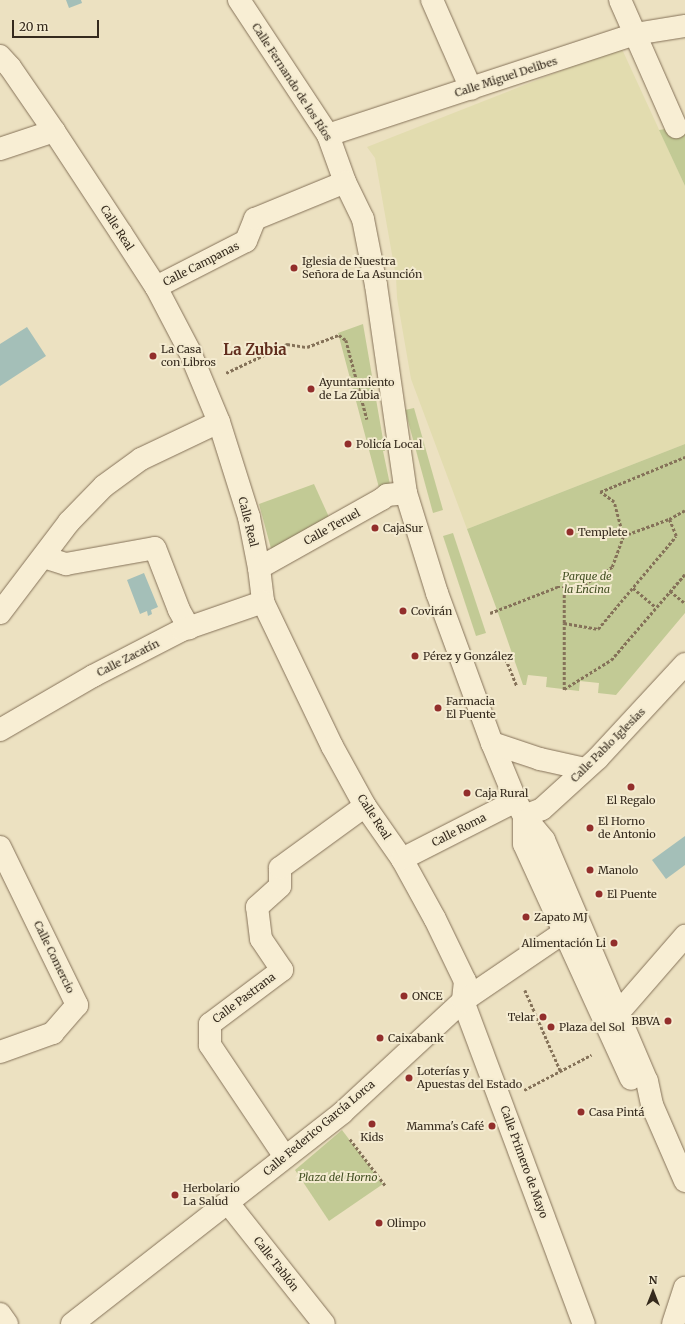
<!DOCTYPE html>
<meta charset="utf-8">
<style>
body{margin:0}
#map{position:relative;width:685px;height:1324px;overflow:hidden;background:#ece1c1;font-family:Merriweather,serif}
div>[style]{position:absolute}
.farmland>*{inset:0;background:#e2dcaf}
.green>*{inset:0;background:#c2ca95}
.water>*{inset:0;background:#a4bfb8}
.path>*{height:2.5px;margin-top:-1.25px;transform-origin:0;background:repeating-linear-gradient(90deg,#857259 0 3px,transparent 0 5px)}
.roads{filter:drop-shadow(0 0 1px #857259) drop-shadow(0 0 1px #857259)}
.minor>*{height:22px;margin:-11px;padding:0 11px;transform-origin:11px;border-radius:11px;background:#f8eed4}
.dots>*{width:11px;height:11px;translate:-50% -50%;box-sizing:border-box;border:2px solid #f4ebd0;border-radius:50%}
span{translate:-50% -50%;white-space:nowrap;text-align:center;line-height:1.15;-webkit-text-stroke:4px #f4ebd0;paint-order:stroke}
.street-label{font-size:11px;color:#352a1d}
.poi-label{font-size:11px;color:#352a1d}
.left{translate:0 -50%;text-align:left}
.right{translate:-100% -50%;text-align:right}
.park-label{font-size:11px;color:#445124;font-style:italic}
.district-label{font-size:15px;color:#612e1e;font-weight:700}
.north{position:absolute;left:633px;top:1272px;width:40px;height:40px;-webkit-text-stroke:3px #f4ebd0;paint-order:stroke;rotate:0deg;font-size:11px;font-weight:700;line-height:16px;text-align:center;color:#352a1d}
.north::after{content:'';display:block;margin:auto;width:14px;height:18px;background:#352a1d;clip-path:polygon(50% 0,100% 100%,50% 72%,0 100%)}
.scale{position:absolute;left:12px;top:20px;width:87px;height:18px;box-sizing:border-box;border:2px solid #352a1d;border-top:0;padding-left:5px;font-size:12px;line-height:14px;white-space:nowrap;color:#352a1d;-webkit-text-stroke:3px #f4ebd0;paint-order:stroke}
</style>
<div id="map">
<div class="farmland">
<i style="clip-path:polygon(621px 47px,685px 186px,685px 444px,467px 529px,411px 379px,397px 298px,396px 277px,375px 158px,367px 147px)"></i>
</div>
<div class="green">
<i style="clip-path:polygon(685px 126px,685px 186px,659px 130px)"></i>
<i style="clip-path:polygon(363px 324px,385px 451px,383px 451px,392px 494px,382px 499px,338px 333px)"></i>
<i style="clip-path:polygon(414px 408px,443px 510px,433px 513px,405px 410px)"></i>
<i style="clip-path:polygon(685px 444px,685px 613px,616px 695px,598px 693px,599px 683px,580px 681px,579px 691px,546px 687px,547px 677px,528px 675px,526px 685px,523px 685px,497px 610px,467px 529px)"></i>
<i style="clip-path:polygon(314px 484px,333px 526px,273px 556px,259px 504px)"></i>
<i style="clip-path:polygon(453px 533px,486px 633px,476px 636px,443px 536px)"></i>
<i style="clip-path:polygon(342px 1130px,383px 1184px,329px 1221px,295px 1170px)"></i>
</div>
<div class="water">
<i style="clip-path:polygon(66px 0,81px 0,82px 3px,69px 8px)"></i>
<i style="clip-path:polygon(27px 327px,46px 356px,0 386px,0 344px)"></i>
<i style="clip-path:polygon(144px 573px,158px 607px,151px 610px,152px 614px,148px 616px,147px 611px,140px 614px,127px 580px)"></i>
<i style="clip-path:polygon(685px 836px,685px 865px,666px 879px,652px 860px)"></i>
</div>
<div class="path">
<i style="left:226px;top:373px;width:68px;rotate:-25.4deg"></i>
<i style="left:287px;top:344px;width:20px;rotate:9deg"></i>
<i style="left:307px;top:347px;width:34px;rotate:-21deg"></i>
<i style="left:339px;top:335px;width:9px;rotate:36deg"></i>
<i style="left:346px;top:340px;width:82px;rotate:75.1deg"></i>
<i style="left:600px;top:492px;width:92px;rotate:-22.4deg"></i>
<i style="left:623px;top:536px;width:49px;rotate:-20.3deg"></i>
<i style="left:669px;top:519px;width:18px;rotate:-29deg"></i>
<i style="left:633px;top:588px;width:30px;rotate:40deg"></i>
<i style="left:670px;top:591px;width:19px;rotate:39deg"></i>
<i style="left:490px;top:613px;width:72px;rotate:-21.2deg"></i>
<i style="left:557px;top:587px;width:23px"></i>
<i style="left:580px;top:587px;width:38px;rotate:-32deg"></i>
<i style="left:612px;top:567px;width:33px;rotate:-70deg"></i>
<i style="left:623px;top:536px;width:35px;rotate:-105deg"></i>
<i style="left:614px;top:502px;width:17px;rotate:-144deg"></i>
<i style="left:564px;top:623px;width:36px;rotate:-90deg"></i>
<i style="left:506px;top:659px;width:29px;rotate:68deg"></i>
<i style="left:564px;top:689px;width:55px;rotate:-31.7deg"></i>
<i style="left:611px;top:660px;width:113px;rotate:-49.3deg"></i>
<i style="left:564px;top:690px;width:67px;rotate:-90deg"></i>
<i style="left:564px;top:623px;width:35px;rotate:10deg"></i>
<i style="left:598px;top:629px;width:121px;rotate:-50deg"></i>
<i style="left:676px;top:536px;width:18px;rotate:-112deg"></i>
<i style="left:525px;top:990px;width:90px;rotate:66.3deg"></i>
<i style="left:524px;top:1090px;width:76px;rotate:-27.6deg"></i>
<i style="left:350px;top:1139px;width:58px;rotate:52.7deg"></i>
</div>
<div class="roads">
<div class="minor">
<i style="left:239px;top:0;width:162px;rotate:56.6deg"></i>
<i style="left:328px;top:135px;width:50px;rotate:70.1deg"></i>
<i style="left:345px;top:182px;width:41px;rotate:64.1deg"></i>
<i style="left:363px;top:219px;width:67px;rotate:78.9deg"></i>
<i style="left:376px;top:285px;width:210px;rotate:81.8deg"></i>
<i style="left:406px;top:493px;width:105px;rotate:72.8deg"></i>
<i style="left:437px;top:593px;width:160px;rotate:69.9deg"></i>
<i style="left:492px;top:743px;width:63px;rotate:67.5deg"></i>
<i style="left:516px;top:801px;width:17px;rotate:62deg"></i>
<i style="left:524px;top:816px;width:31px;rotate:50deg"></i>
<i style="left:544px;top:840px;width:262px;rotate:66.9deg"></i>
<i style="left:647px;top:1081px;width:25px;rotate:78deg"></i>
<i style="left:652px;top:1105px;width:83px;rotate:66.5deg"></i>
<i style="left:432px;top:0;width:97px;rotate:66.3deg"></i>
<i style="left:620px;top:0;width:139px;rotate:66.2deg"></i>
<i style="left:0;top:56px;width:15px;rotate:48deg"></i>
<i style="left:10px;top:67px;width:78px;rotate:55.5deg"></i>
<i style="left:54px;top:131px;width:122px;rotate:56.7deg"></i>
<i style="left:121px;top:233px;width:64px;rotate:57.1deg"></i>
<i style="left:156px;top:287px;width:71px;rotate:62.4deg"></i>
<i style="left:189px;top:350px;width:78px;rotate:67.4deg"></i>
<i style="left:219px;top:422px;width:100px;rotate:72.5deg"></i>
<i style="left:249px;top:517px;width:52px;rotate:78.9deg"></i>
<i style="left:259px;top:568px;width:34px;rotate:83deg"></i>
<i style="left:263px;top:602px;width:160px;rotate:64.4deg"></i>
<i style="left:332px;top:746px;width:68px;rotate:61.2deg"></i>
<i style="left:365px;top:806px;width:65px;rotate:55.1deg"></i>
<i style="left:402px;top:859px;width:68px;rotate:61.2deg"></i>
<i style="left:435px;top:919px;width:69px;rotate:64.2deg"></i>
<i style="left:465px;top:981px;width:20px;rotate:96deg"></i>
<i style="left:463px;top:1001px;width:345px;rotate:69.5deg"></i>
<i style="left:328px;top:135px;width:323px;rotate:-18.2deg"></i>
<i style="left:635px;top:34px;width:51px;rotate:-9.1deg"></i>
<i style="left:0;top:149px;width:57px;rotate:-18.4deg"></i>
<i style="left:156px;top:287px;width:101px;rotate:-27.1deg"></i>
<i style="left:246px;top:241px;width:24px;rotate:-68deg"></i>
<i style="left:255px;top:219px;width:97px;rotate:-22.3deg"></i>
<i style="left:44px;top:557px;width:23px;rotate:18deg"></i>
<i style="left:66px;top:564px;width:90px;rotate:-10.2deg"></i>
<i style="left:155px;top:548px;width:66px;rotate:68.8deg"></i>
<i style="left:179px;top:610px;width:21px;rotate:61deg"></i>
<i style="left:259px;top:568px;width:141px;rotate:-29.3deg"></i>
<i style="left:382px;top:499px;width:6px;rotate:-39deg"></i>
<i style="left:387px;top:495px;width:19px;rotate:-6deg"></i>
<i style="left:0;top:613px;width:114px;rotate:-52.8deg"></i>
<i style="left:69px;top:522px;width:50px;rotate:-45.8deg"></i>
<i style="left:104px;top:486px;width:46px;rotate:-36.1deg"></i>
<i style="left:141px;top:459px;width:86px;rotate:-25.4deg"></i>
<i style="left:0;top:730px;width:108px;rotate:-30.1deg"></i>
<i style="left:93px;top:676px;width:100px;rotate:-27.3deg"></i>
<i style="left:182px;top:630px;width:86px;rotate:-19.1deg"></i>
<i style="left:492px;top:743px;width:51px;rotate:18.4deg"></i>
<i style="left:540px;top:759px;width:46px;rotate:12.5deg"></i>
<i style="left:524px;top:816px;width:28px;rotate:90deg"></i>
<i style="left:524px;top:844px;width:258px;rotate:65.5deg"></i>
<i style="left:524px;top:816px;width:19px;rotate:-21deg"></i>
<i style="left:542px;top:809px;width:76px;rotate:-42.3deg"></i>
<i style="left:598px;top:758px;width:128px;rotate:-47.2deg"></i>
<i style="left:0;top:847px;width:176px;rotate:64deg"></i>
<i style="left:77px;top:1005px;width:37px;rotate:131deg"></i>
<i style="left:53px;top:1033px;width:56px;rotate:160.3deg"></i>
<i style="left:402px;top:859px;width:128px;rotate:-27deg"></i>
<i style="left:619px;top:1012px;width:101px;rotate:-49deg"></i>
<i style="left:285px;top:1157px;width:135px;rotate:-123.8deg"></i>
<i style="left:210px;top:1045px;width:21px;rotate:-90deg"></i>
<i style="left:210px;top:1024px;width:90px;rotate:-36.9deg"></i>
<i style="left:282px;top:970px;width:37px;rotate:-124deg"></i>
<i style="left:261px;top:939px;width:32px;rotate:-97deg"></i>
<i style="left:257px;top:907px;width:31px;rotate:-42deg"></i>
<i style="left:280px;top:886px;width:18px;rotate:-90deg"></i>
<i style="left:280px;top:868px;width:105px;rotate:-36.1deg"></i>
<i style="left:228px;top:1203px;width:154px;rotate:51.6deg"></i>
<i style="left:0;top:1314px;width:12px;rotate:55deg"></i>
<i style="left:72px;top:1324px;width:344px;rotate:-38deg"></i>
<i style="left:343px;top:1112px;width:163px;rotate:-42.8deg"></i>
<i style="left:463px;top:1001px;width:122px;rotate:-34.3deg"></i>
<i style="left:673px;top:1324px;width:38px;rotate:-72deg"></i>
</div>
</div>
<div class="dots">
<i style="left:294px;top:268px;background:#922e2b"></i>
<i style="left:153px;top:356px;background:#922e2b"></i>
<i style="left:311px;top:389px;background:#922e2b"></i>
<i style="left:348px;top:444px;background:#922e2b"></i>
<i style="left:375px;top:528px;background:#922e2b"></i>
<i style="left:570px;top:532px;background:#922e2b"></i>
<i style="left:403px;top:611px;background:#922e2b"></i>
<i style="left:415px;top:656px;background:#922e2b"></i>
<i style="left:438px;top:708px;background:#922e2b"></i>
<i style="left:631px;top:787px;background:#922e2b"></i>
<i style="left:467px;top:793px;background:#922e2b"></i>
<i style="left:590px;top:828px;background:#922e2b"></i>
<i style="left:590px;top:870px;background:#922e2b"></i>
<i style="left:599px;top:894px;background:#922e2b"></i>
<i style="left:526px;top:917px;background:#922e2b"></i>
<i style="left:614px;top:943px;background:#922e2b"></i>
<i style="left:404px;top:996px;background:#922e2b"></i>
<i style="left:543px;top:1017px;background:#922e2b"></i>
<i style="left:668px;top:1021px;background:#922e2b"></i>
<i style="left:551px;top:1027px;background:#922e2b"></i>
<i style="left:380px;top:1038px;background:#922e2b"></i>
<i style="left:409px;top:1078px;background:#922e2b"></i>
<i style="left:581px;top:1112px;background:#922e2b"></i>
<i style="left:372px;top:1124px;background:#922e2b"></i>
<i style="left:492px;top:1126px;background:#922e2b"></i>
<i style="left:175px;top:1195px;background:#922e2b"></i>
<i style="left:379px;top:1223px;background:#922e2b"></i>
</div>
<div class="street-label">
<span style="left:506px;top:77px;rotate:-18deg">Calle Miguel Delibes</span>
<span style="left:292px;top:82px;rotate:57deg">Calle Fernando de los Ríos</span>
<span style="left:117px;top:228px;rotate:57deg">Calle Real</span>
<span style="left:201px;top:264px;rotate:-27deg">Calle Campanas</span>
<span style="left:248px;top:522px;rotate:76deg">Calle Real</span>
<span style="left:332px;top:527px;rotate:-29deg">Calle Teruel</span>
<span style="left:128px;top:658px;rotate:-27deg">Calle Zacatín</span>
<span style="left:608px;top:745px;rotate:-45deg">Calle Pablo Iglesias</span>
<span style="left:374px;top:817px;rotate:57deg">Calle Real</span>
<span style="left:459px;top:830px;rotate:-27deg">Calle Roma</span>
<span style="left:54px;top:957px;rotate:64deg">Calle Comercio</span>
<span style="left:244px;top:998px;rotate:-37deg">Calle Pastrana</span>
<span style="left:319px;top:1128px;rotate:-40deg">Calle Federico García Lorca</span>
<span style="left:524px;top:1162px;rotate:70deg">Calle Primero de Mayo</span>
<span style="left:276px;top:1264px;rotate:52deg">Calle Tablón</span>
</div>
<div class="poi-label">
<span class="left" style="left:302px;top:268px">Iglesia de Nuestra<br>Señora de La Asunción</span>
<span class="left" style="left:161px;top:356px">La Casa<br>con Libros</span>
<span class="left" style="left:319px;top:389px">Ayuntamiento<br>de La Zubia</span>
<span class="left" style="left:356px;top:444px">Policía Local</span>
<span class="left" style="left:383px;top:528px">CajaSur</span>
<span class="left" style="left:578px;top:532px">Templete</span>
<span class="left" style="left:411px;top:611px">Covirán</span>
<span class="left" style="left:423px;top:656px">Pérez y González</span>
<span class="left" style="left:446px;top:708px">Farmacia<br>El Puente</span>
<span class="left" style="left:475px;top:793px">Caja Rural</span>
<span style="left:631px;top:800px">El Regalo</span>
<span class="left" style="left:598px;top:828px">El Horno<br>de Antonio</span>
<span class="left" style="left:598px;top:870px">Manolo</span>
<span class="left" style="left:607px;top:894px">El Puente</span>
<span class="left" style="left:534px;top:917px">Zapato MJ</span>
<span class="right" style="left:606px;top:943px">Alimentación Li</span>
<span class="left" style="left:412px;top:996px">ONCE</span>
<span class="right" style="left:535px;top:1017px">Telar</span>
<span class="right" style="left:660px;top:1021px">BBVA</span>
<span class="left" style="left:559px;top:1027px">Plaza del Sol</span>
<span class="left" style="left:388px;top:1038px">Caixabank</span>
<span class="left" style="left:417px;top:1078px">Loterías y<br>Apuestas del Estado</span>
<span class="left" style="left:589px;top:1112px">Casa Pintá</span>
<span class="right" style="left:484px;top:1126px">Mamma's Café</span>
<span style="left:372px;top:1137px">Kids</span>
<span class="left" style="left:183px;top:1195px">Herbolario<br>La Salud</span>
<span class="left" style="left:387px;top:1223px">Olimpo</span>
</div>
<div class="park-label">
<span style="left:587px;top:583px">Parque de<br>la Encina</span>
<span style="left:338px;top:1177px">Plaza del Horno</span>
</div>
<div class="district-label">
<span style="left:255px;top:350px">La Zubia</span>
</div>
<div class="north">N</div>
<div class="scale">20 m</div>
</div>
